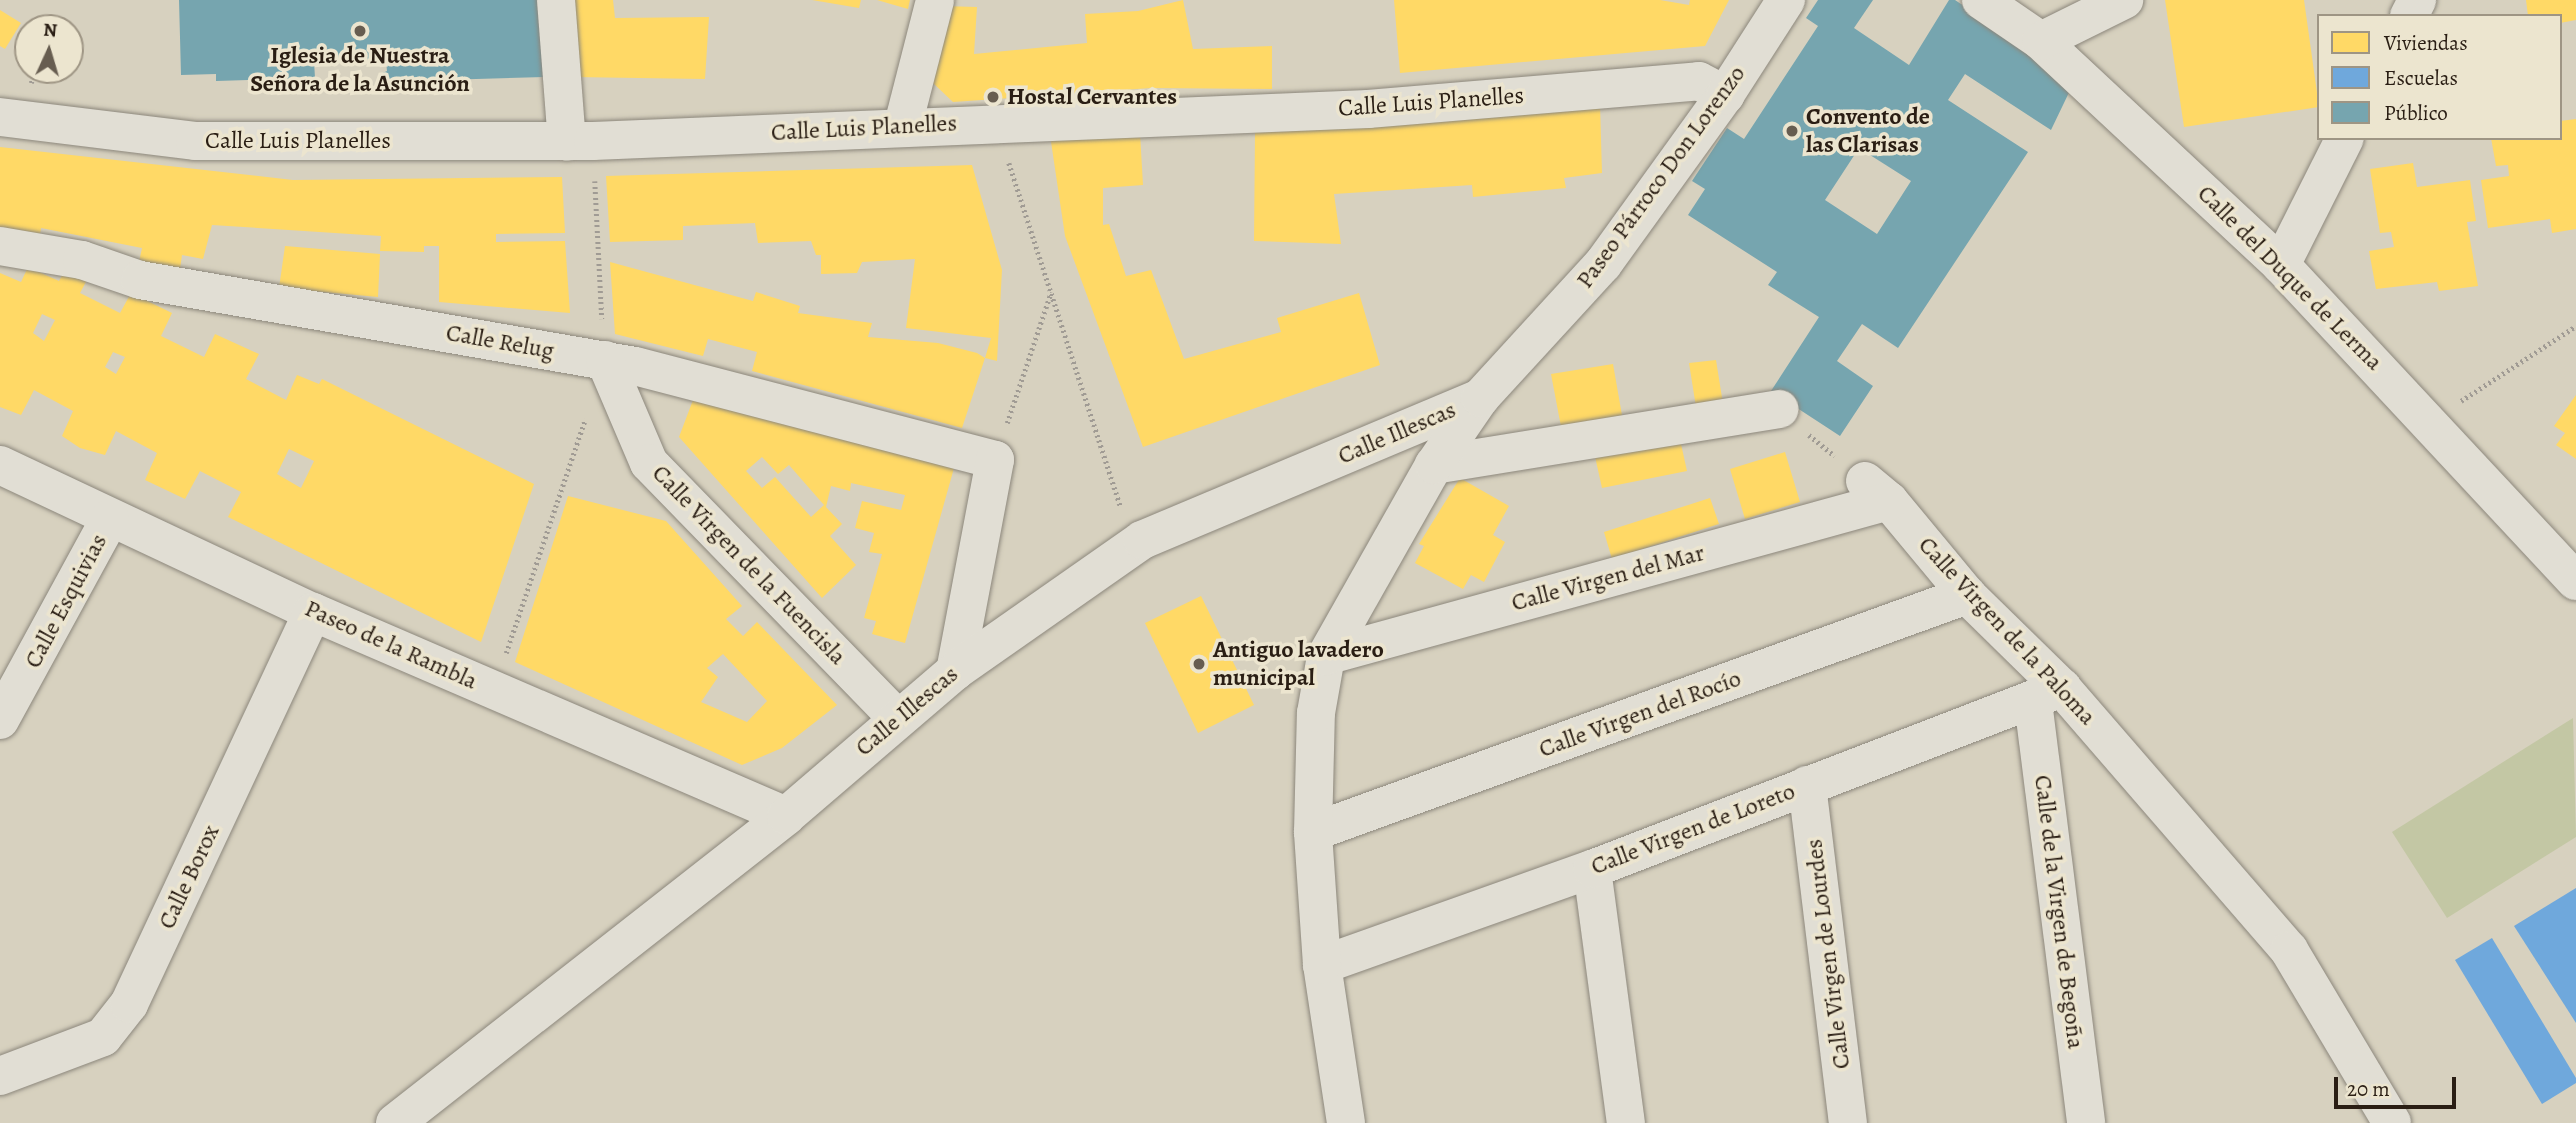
<!DOCTYPE html>
<meta charset="utf-8">
<style>
body{margin:0}
#map{position:relative;width:2576px;height:1123px;overflow:hidden;background:#d7d1bf;font-family:Alegreya,serif}
div>[style]{position:absolute}
.green>*{inset:0;background:#c3c7a4}
.homes>*{inset:0;background:#ffd966}
.schools>*{inset:0;background:#6fa8dc}
.public>*{inset:0;background:#76a5af}
.path>*{height:4.5px;margin-top:-2.25px;transform-origin:0;background:repeating-linear-gradient(90deg,#a09b94 0 2px,transparent 0 5.5px)}
.roads{filter:drop-shadow(0 0 2px #8c877c) drop-shadow(0 0 2px #8c877c)}
.minor>*{height:38px;margin:-19px;padding:0 19px;transform-origin:19px;border-radius:19px;background:#e1ded4}
.dots>*{width:19px;height:19px;translate:-50% -50%;box-sizing:border-box;border:4px solid #ece5cf;border-radius:50%}
span{translate:-50% -50%;white-space:nowrap;text-align:center;line-height:1.15;-webkit-text-stroke:7px #ece5cf;paint-order:stroke}
.poi-label{font-size:24px;color:#2a1e14;font-weight:700}
.left{translate:0 -50%;text-align:left}
.street-label{font-size:24px;color:#2a1e14}
.legend{position:absolute;left:2317px;top:14px;width:245px;height:126px;box-sizing:border-box;background:#ece5cf;border:2px solid #9e9584;margin:0;padding:9px 12px;list-style:none;font-size:21px;color:#2a1e14}
.legend li{display:flex;align-items:center;gap:14px;height:35px}
.legend b{width:35px;border:2px solid #9e9584}
.north{position:absolute;left:14px;top:14px;width:70px;height:70px;box-sizing:border-box;background:#ece5cf;border:2px solid #9e9584;border-radius:50%;rotate:4deg;font-size:19px;font-weight:700;line-height:28px;text-align:center;color:#2a1e14}
.north::after{content:'';display:block;margin:auto;width:24px;height:32px;background:#675d50;clip-path:polygon(50% 0,100% 100%,50% 72%,0 100%)}
.scale{position:absolute;left:2334px;top:1077px;width:122px;height:32px;box-sizing:border-box;border:4px solid #2a1e14;border-top:0;padding-left:9px;font-size:21px;line-height:24px;white-space:nowrap;color:#2a1e14;-webkit-text-stroke:5px #ece5cf;paint-order:stroke}
</style>
<div id="map">
<div class="green">
<i style="clip-path:polygon(2573px 718px,2576px 837px,2447px 918px,2392px 832px)"></i>
</div>
<div class="homes">
<i style="clip-path:polygon(571px 0,613px 0,615px 18px,709px 17px,705px 79px,573px 77px)"></i>
<i style="clip-path:polygon(812px 0,861px 0,859px 8px)"></i>
<i style="clip-path:polygon(877px 0,910px 0,908px 9px)"></i>
<i style="clip-path:polygon(1183px 0,1193px 49px,1272px 46px,1272px 89px,1151px 88px,953px 102px,933px 83px,942px 6px,977px 7px,974px 54px,1087px 43px,1085px 14px,1138px 11px)"></i>
<i style="clip-path:polygon(1394px 0,1660px 0,1689px 5px,1690px 0,1729px 0,1705px 46px,1400px 73px)"></i>
<i style="clip-path:polygon(2165px 0,2304px 0,2319px 107px,2184px 127px)"></i>
<i style="clip-path:polygon(2526px 0,2576px 0,2576px 20px,2560px 23px,2560px 16px,2528px 16px)"></i>
<i style="clip-path:polygon(0 10px,21px 23px,5px 49px,0 46px)"></i>
<i style="clip-path:polygon(1600px 104px,1602px 173px,1564px 178px,1566px 188px,1473px 197px,1472px 185px,1334px 194px,1341px 244px,1254px 241px,1255px 132px)"></i>
<i style="clip-path:polygon(2576px 119px,2576px 229px,2552px 233px,2550px 219px,2488px 228px,2481px 180px,2509px 176px,2508px 165px,2496px 166px,2491px 138px,2560px 138px,2560px 121px)"></i>
<i style="clip-path:polygon(1140px 133px,1143px 185px,1103px 188px,1103px 225px,1109px 224px,1126px 276px,1151px 270px,1184px 359px,1281px 332px,1277px 318px,1359px 293px,1380px 365px,1143px 447px,1065px 236px,1050px 135px)"></i>
<i style="clip-path:polygon(0 147px,293px 180px,562px 177px,565px 233px,496px 234px,496px 242px,565px 241px,570px 313px,439px 302px,439px 246px,424px 246px,424px 252px,380px 251px,381px 236px,212px 225px,203px 259px,182px 255px,180px 269px,139px 262px,142px 248px,41px 228px,39px 242px,0 234px)"></i>
<i style="clip-path:polygon(2413px 163px,2417px 187px,2470px 180px,2476px 221px,2467px 222px,2478px 286px,2439px 291px,2437px 282px,2376px 289px,2369px 251px,2394px 247px,2391px 232px,2380px 233px,2370px 169px)"></i>
<i style="clip-path:polygon(972px 165px,1002px 270px,997px 361px,985px 358px,991px 338px,906px 328px,915px 259px,862px 262px,857px 273px,821px 274px,821px 255px,816px 255px,811px 241px,758px 243px,755px 223px,683px 226px,683px 240px,610px 242px,606px 176px)"></i>
<i style="clip-path:polygon(285px 246px,380px 254px,378px 297px,279px 288px)"></i>
<i style="clip-path:polygon(610px 262px,753px 301px,756px 292px,800px 306px,798px 313px,872px 323px,868px 337px,938px 343px,977px 353px,985px 358px,962px 428px,752px 371px,757px 352px,708px 339px,703px 356px,615px 334px)"></i>
<i style="clip-path:polygon(evenodd,67px 266px,87px 280px,80px 293px,120px 313px,131px 293px,172px 313px,161px 336px,204px 357px,215px 334px,259px 354px,246px 379px,286px 400px,297px 375px,319px 384px,322px 379px,534px 484px,481px 642px,228px 517px,241px 492px,200px 471px,185px 499px,145px 480px,157px 453px,116px 431px,105px 455px,80px 448px,62px 436px,73px 411px,34px 390px,21px 415px,0 407px,0 273px,21px 282px,28px 267px,59px 281px,67px 266px,42px 314px,55px 320px,44px 341px,33px 333px,42px 314px,67px 266px,113px 352px,125px 357px,116px 374px,105px 367px,113px 352px,67px 266px,289px 449px,314px 461px,301px 488px,277px 474px,289px 449px)"></i>
<i style="clip-path:polygon(1716px 360px,1723px 404px,1696px 407px,1689px 363px)"></i>
<i style="clip-path:polygon(1613px 364px,1623px 421px,1562px 432px,1551px 374px)"></i>
<i style="clip-path:polygon(2576px 395px,2576px 459px,2556px 445px,2565px 433px,2554px 426px)"></i>
<i style="clip-path:polygon(evenodd,693px 400px,954px 468px,905px 643px,872px 634px,876px 621px,864px 618px,882px 554px,869px 552px,874px 533px,855px 528px,862px 501px,901px 510px,905px 495px,851px 483px,850px 491px,831px 486px,826px 507px,842px 524px,830px 536px,856px 565px,822px 598px,679px 437px,693px 400px,762px 457px,778px 474px,789px 465px,824px 505px,811px 517px,775px 477px,762px 488px,746px 471px,762px 457px)"></i>
<i style="clip-path:polygon(1679px 435px,1687px 471px,1602px 488px,1594px 452px)"></i>
<i style="clip-path:polygon(1785px 452px,1800px 502px,1745px 519px,1730px 469px)"></i>
<i style="clip-path:polygon(1460px 478px,1509px 506px,1493px 535px,1505px 542px,1484px 582px,1471px 575px,1463px 589px,1415px 563px,1424px 546px,1419px 544px)"></i>
<i style="clip-path:polygon(evenodd,568px 496px,666px 521px,742px 606px,726px 619px,743px 636px,757px 622px,837px 705px,782px 748px,742px 765px,515px 662px,568px 496px,723px 654px,767px 701px,747px 722px,701px 702px,718px 677px,707px 668px,723px 654px)"></i>
<i style="clip-path:polygon(1710px 498px,1719px 524px,1612px 559px,1604px 532px)"></i>
<i style="clip-path:polygon(1201px 596px,1254px 705px,1198px 733px,1145px 623px)"></i>
</div>
<div class="schools">
<i style="clip-path:polygon(2576px 888px,2576px 1023px,2514px 926px)"></i>
<i style="clip-path:polygon(2492px 938px,2576px 1078px,2576px 1083px,2542px 1104px,2455px 960px)"></i>
</div>
<div class="public">
<i style="clip-path:polygon(179px 0,540px 0,544px 77px,442px 80px,442px 87px,433px 86px,433px 80px,394px 82px,387px 86px,378px 75px,387px 71px,386px 61px,314px 61px,315px 78px,216px 81px,216px 74px,181px 75px)"></i>
<i style="clip-path:polygon(evenodd,1818px 0,1873px 0,1854px 28px,1909px 65px,1949px 0,1955px 0,2075px 80px,2051px 130px,1965px 74px,1948px 100px,2028px 152px,1898px 348px,1862px 324px,1837px 361px,1873px 386px,1840px 436px,1771px 391px,1819px 317px,1768px 285px,1777px 272px,1688px 215px,1705px 189px,1692px 181px,1727px 128px,1744px 139px,1818px 26px,1806px 18px,1818px 0,1859px 148px,1911px 181px,1877px 234px,1825px 200px,1859px 148px)"></i>
</div>
<div class="path">
<i style="left:31px;top:83px;width:13px;rotate:-72deg"></i>
<i style="left:1009px;top:163px;width:362px;rotate:72deg"></i>
<i style="left:595px;top:181px;width:138px;rotate:87.1deg"></i>
<i style="left:2461px;top:401px;width:137px;rotate:-33.1deg"></i>
<i style="left:1007px;top:423px;width:138px;rotate:-71.4deg"></i>
<i style="left:1809px;top:435px;width:33px;rotate:39deg"></i>
<i style="left:506px;top:653px;width:247px;rotate:-71.3deg"></i>
</div>
<div class="roads">
<div class="minor">
<i style="left:556px;top:0;width:142px;rotate:85.6deg"></i>
<i style="left:1981px;top:0;width:73px;rotate:34.3deg"></i>
<i style="left:2041px;top:41px;width:328px;rotate:43deg"></i>
<i style="left:2281px;top:265px;width:432px;rotate:47deg"></i>
<i style="left:2409px;top:16px;width:18px;rotate:-63deg"></i>
<i style="left:2041px;top:41px;width:93px;rotate:-26.3deg"></i>
<i style="left:0;top:117px;width:196px;rotate:7deg"></i>
<i style="left:195px;top:141px;width:398px"></i>
<i style="left:593px;top:141px;width:776px;rotate:-2.36deg"></i>
<i style="left:1368px;top:109px;width:332px;rotate:-4.8deg"></i>
<i style="left:1699px;top:81px;width:30px;rotate:28deg"></i>
<i style="left:903px;top:125px;width:129px;rotate:-75.6deg"></i>
<i style="left:0;top:246px;width:83px;rotate:9.7deg"></i>
<i style="left:82px;top:260px;width:61px;rotate:19deg"></i>
<i style="left:140px;top:280px;width:502px;rotate:9.86deg"></i>
<i style="left:635px;top:366px;width:372px;rotate:14.6deg"></i>
<i style="left:995px;top:460px;width:215px;rotate:100.7deg"></i>
<i style="left:2281px;top:265px;width:142px;rotate:-63.3deg"></i>
<i style="left:605px;top:360px;width:112px;rotate:66.9deg"></i>
<i style="left:649px;top:463px;width:354px;rotate:45.8deg"></i>
<i style="left:0;top:465px;width:346px;rotate:25.2deg"></i>
<i style="left:313px;top:612px;width:515px;rotate:23.33deg"></i>
<i style="left:1434px;top:465px;width:350px;rotate:-9.2deg"></i>
<i style="left:1865px;top:481px;width:31px;rotate:40deg"></i>
<i style="left:1889px;top:501px;width:122px;rotate:50.3deg"></i>
<i style="left:1967px;top:595px;width:133px;rotate:44.4deg"></i>
<i style="left:2062px;top:688px;width:347px;rotate:49.1deg"></i>
<i style="left:2289px;top:950px;width:201px;rotate:59.2deg"></i>
<i style="left:1326px;top:656px;width:584px;rotate:-15.39deg"></i>
<i style="left:2033px;top:702px;width:424px;rotate:82.8deg"></i>
<i style="left:0;top:720px;width:230px;rotate:-61.4deg"></i>
<i style="left:1807px;top:785px;width:340px;rotate:83.1deg"></i>
<i style="left:1313px;top:832px;width:696px;rotate:-19.92deg"></i>
<i style="left:1592px;top:869px;width:256px;rotate:82.4deg"></i>
<i style="left:1322px;top:965px;width:287px;rotate:-19.6deg"></i>
<i style="left:1592px;top:869px;width:504px;rotate:-21.06deg"></i>
<i style="left:0;top:1076px;width:110px;rotate:-20.7deg"></i>
<i style="left:103px;top:1037px;width:42px;rotate:-51.8deg"></i>
<i style="left:129px;top:1004px;width:433px;rotate:-64.9deg"></i>
<i style="left:395px;top:1123px;width:497px;rotate:-38.1deg"></i>
<i style="left:786px;top:816px;width:223px;rotate:-40.6deg"></i>
<i style="left:955px;top:671px;width:228px;rotate:-35deg"></i>
<i style="left:1142px;top:540px;width:367px;rotate:-22.8deg"></i>
<i style="left:1346px;top:1123px;width:160px;rotate:-98.6deg"></i>
<i style="left:1322px;top:965px;width:133px;rotate:-93.9deg"></i>
<i style="left:1313px;top:832px;width:119px;rotate:-88.6deg"></i>
<i style="left:1316px;top:713px;width:58px;rotate:-80deg"></i>
<i style="left:1326px;top:656px;width:219px;rotate:-60.5deg"></i>
<i style="left:1434px;top:465px;width:81px;rotate:-55.5deg"></i>
<i style="left:1480px;top:398px;width:182px;rotate:-47.5deg"></i>
<i style="left:1603px;top:264px;width:208px;rotate:-54.2deg"></i>
<i style="left:1725px;top:95px;width:113px;rotate:-57.3deg"></i>
</div>
</div>
<div class="dots">
<i style="left:360px;top:31px;background:#675d50"></i>
<i style="left:993px;top:97px;background:#675d50"></i>
<i style="left:1792px;top:131px;background:#675d50"></i>
<i style="left:1199px;top:664px;background:#675d50"></i>
</div>
<div class="poi-label">
<span style="left:360px;top:70px">Iglesia de Nuestra<br>Señora de la Asunción</span>
<span class="left" style="left:1007px;top:97px">Hostal Cervantes</span>
<span class="left" style="left:1806px;top:131px">Convento de<br>las Clarisas</span>
<span class="left" style="left:1213px;top:664px">Antiguo lavadero<br>municipal</span>
</div>
<div class="street-label">
<span style="left:1431px;top:102px;rotate:-4deg">Calle Luis Planelles</span>
<span style="left:864px;top:128px;rotate:-3deg">Calle Luis Planelles</span>
<span style="left:298px;top:141px">Calle Luis Planelles</span>
<span style="left:1661px;top:177px;rotate:-54deg">Paseo Párroco Don Lorenzo</span>
<span style="left:2290px;top:278px;rotate:45deg">Calle del Duque de Lerma</span>
<span style="left:500px;top:342px;rotate:10deg">Calle Relug</span>
<span style="left:1397px;top:433px;rotate:-23deg">Calle Illescas</span>
<span style="left:749px;top:565px;rotate:46deg">Calle Virgen de la Fuencisla</span>
<span style="left:1608px;top:578px;rotate:-15deg">Calle Virgen del Mar</span>
<span style="left:66px;top:601px;rotate:-62deg">Calle Esquivias</span>
<span style="left:2007px;top:631px;rotate:47deg">Calle Virgen de la Paloma</span>
<span style="left:391px;top:645px;rotate:24deg">Paseo de la Rambla</span>
<span style="left:907px;top:711px;rotate:-40deg">Calle Illescas</span>
<span style="left:1640px;top:714px;rotate:-20deg">Calle Virgen del Rocío</span>
<span style="left:1693px;top:829px;rotate:-21deg">Calle Virgen de Loreto</span>
<span style="left:189px;top:877px;rotate:-65deg">Calle Borox</span>
<span style="left:2059px;top:912px;rotate:83deg">Calle de la Virgen de Begoña</span>
<span style="left:1828px;top:954px;rotate:-97deg">Calle Virgen de Lourdes</span>
</div>
<ul class="legend">
<li><b style="height:19px;background:#ffd966"></b>Viviendas</li>
<li><b style="height:19px;background:#6fa8dc"></b>Escuelas</li>
<li><b style="height:19px;background:#76a5af"></b>Público</li>
</ul>
<div class="north">N</div>
<div class="scale">20 m</div>
</div>
